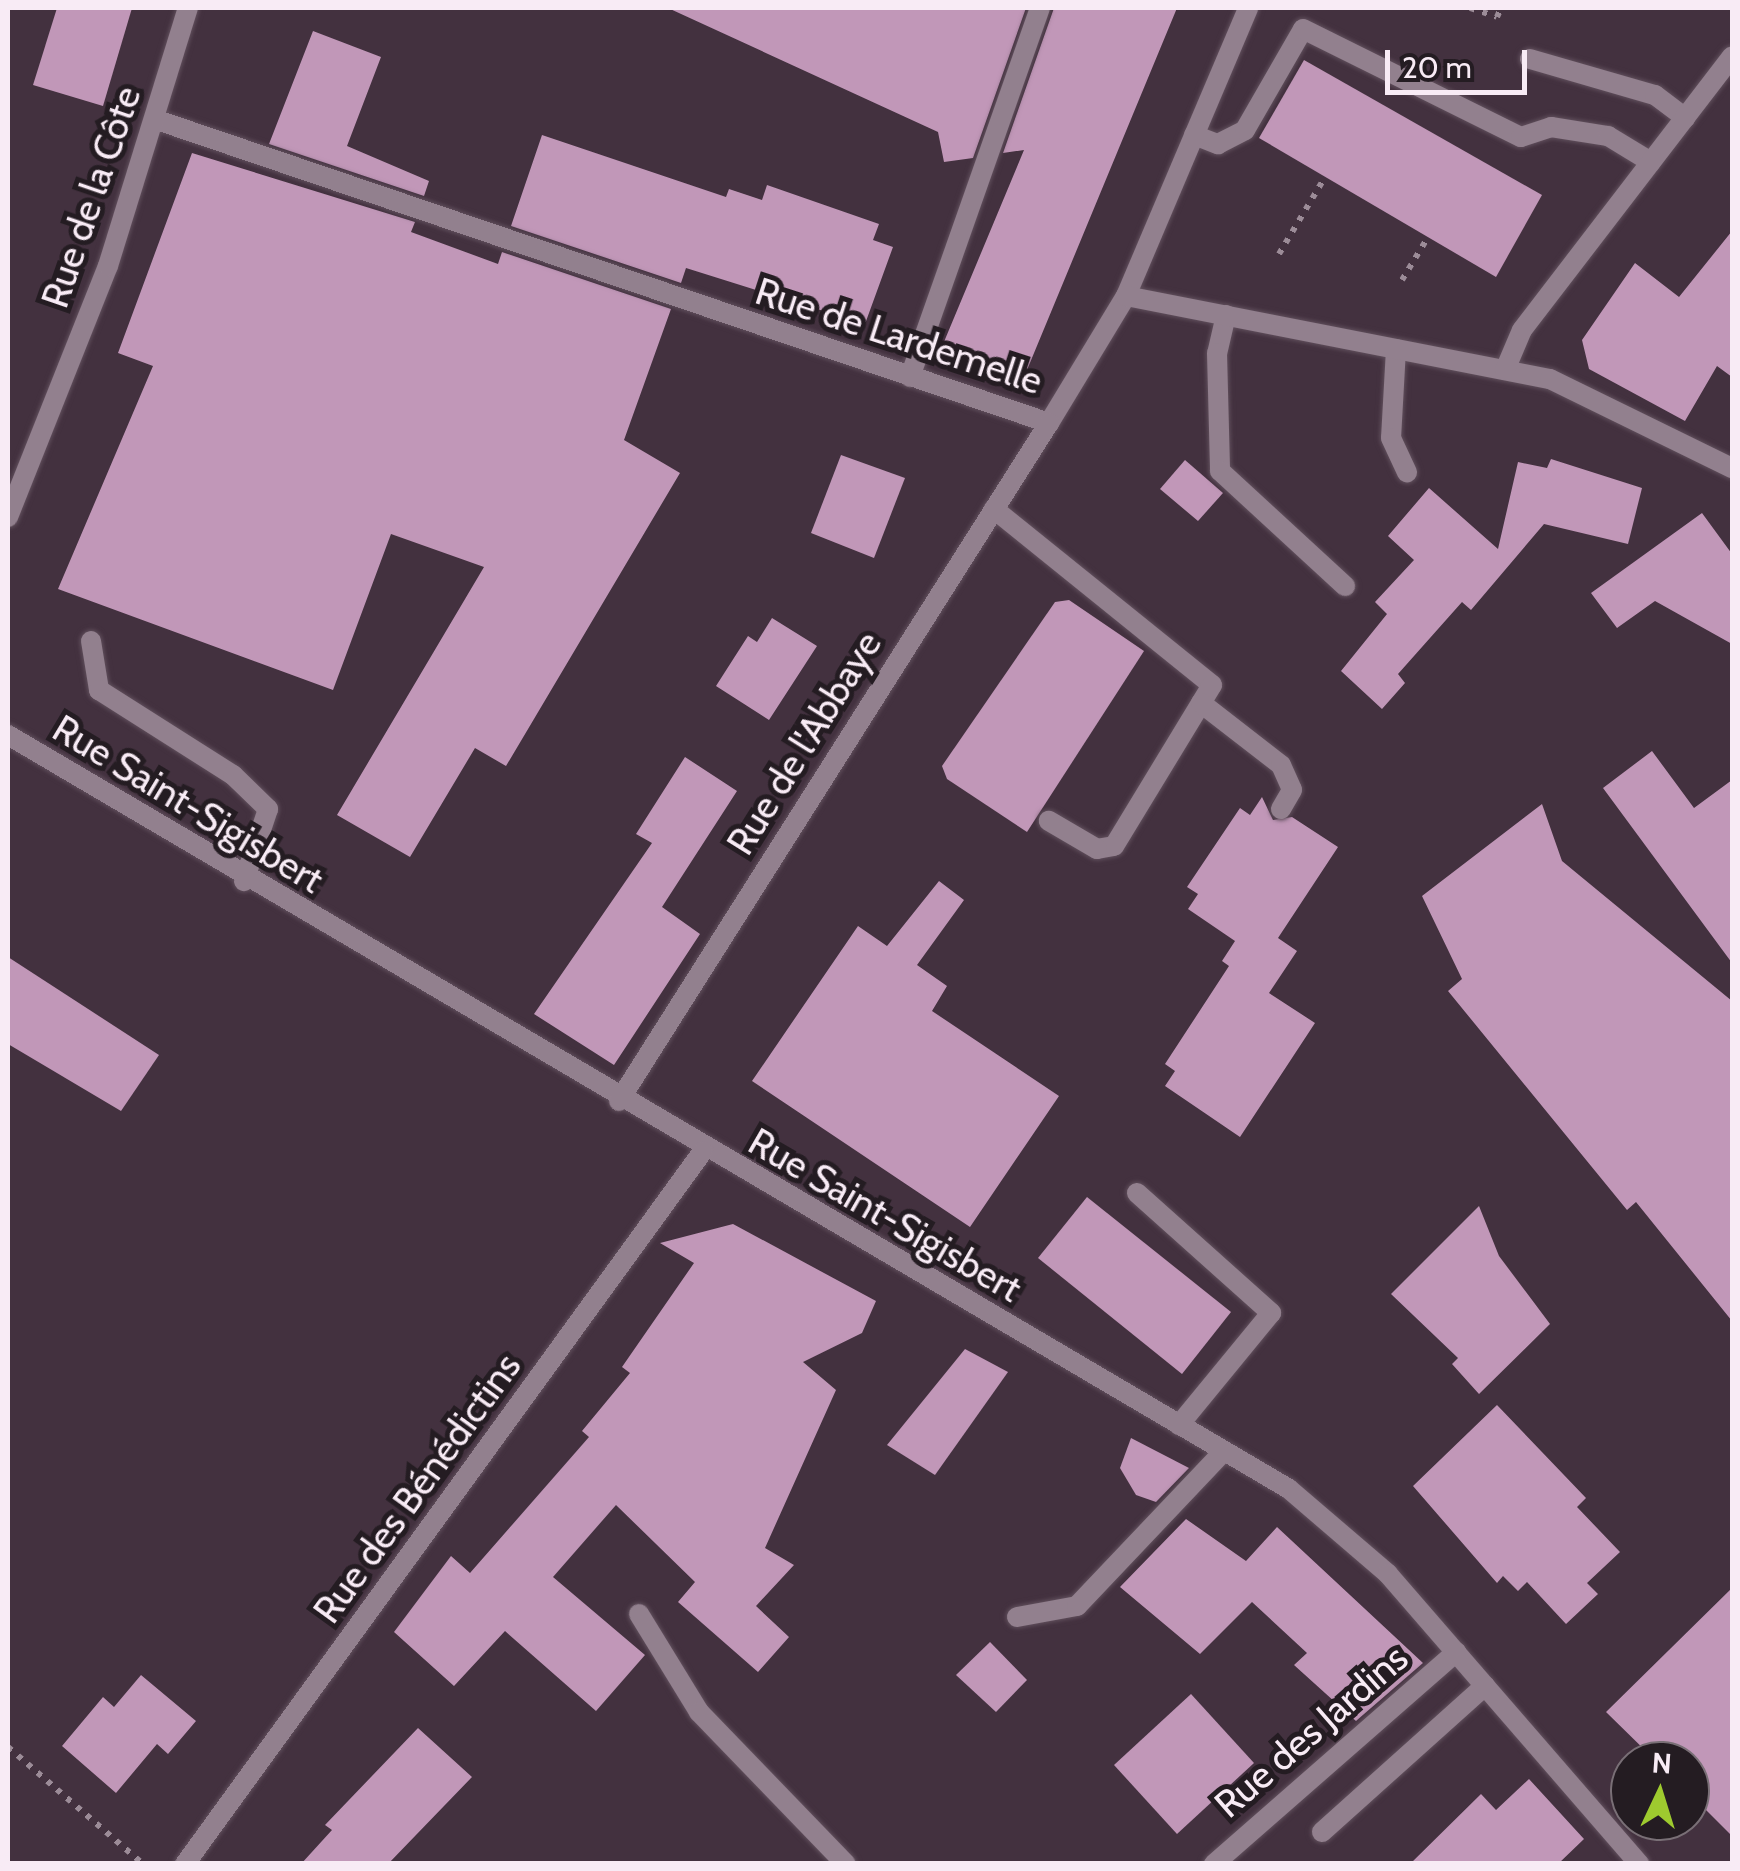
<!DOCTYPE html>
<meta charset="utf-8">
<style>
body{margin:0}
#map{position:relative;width:1740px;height:1871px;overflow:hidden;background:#43313f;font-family:Cabin,sans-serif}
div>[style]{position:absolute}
.building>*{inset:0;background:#c197b8}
.path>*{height:6px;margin-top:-3px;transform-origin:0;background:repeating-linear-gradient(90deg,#9c8c98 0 5px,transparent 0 13px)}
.roads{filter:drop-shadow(0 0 2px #604f5c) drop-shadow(0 0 2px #604f5c)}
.service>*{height:20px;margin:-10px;padding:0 10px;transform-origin:10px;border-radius:10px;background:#92808e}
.minor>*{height:20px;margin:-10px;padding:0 10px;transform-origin:10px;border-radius:10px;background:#92808e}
span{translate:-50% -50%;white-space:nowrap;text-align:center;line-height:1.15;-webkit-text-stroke:10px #241c22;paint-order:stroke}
.street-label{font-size:38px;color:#f8ebf5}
.frame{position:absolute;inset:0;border:10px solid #f8ebf5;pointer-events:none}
.north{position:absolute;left:1610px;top:1741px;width:100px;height:100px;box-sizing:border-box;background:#241c22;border:2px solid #796f76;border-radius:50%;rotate:4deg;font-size:28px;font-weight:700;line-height:40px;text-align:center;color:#f8ebf5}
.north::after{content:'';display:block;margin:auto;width:35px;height:45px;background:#9eca2f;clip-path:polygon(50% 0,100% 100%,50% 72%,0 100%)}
.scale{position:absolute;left:1385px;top:50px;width:142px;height:45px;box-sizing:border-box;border:5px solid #f8ebf5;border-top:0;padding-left:12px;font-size:30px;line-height:35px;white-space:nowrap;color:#f8ebf5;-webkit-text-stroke:8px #241c22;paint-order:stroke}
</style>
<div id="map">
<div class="building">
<i style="clip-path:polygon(57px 8px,132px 8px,103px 106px,33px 85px)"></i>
<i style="clip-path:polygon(668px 8px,1026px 8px,973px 158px,944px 162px,938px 132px)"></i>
<i style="clip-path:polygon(1054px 8px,1177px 8px,1022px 382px,941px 349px,1024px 150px,1003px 153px)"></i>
<i style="clip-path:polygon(313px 31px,381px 57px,347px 146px,429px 181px,424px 196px,269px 144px)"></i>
<i style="clip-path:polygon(1304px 60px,1542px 195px,1496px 277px,1259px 138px)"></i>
<i style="clip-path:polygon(542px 135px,726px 197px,729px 189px,762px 200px,767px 185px,879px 224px,873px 240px,893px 247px,865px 324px,686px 268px,681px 283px,511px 226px)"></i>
<i style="clip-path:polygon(192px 153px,415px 222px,411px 232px,498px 264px,502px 252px,671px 309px,624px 440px,680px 473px,506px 766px,475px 748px,410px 857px,337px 815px,484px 567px,391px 534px,333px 690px,58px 589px,153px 366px,118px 353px)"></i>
<i style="clip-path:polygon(1732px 231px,1732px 377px,1717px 366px,1685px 421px,1589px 369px,1582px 340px,1635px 263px,1679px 297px)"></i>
<i style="clip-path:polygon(841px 455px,905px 478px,874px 558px,811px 533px)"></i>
<i style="clip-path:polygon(1551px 459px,1642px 488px,1628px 544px,1544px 524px,1471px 610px,1462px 602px,1398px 674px,1405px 683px,1382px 709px,1341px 671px,1387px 614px,1375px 602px,1414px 560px,1388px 536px,1429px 488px,1498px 549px,1518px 462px,1547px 468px)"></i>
<i style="clip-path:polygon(1185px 460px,1223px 493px,1198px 521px,1160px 489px)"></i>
<i style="clip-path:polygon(1702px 513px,1732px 554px,1732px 644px,1655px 601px,1617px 628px,1591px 593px)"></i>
<i style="clip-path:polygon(1069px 600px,1144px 651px,1027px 832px,947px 779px,942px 766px,1055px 602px)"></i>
<i style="clip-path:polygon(772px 618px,817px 646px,769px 720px,716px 686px,748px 636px,757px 642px)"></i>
<i style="clip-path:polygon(1652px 751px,1694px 808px,1732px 780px,1732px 963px,1603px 788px)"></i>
<i style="clip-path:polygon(685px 757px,737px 791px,662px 907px,700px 934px,614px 1065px,534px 1014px,652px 843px,636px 834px)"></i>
<i style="clip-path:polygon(1262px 797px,1273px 820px,1292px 817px,1338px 847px,1278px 938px,1297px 951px,1269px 993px,1315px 1023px,1240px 1137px,1165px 1086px,1175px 1071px,1165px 1064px,1229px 966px,1222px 961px,1235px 941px,1188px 909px,1198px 894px,1187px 887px,1240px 808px,1250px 815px)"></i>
<i style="clip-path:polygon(1542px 804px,1562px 861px,1732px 1001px,1732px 1321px,1636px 1202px,1627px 1210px,1448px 991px,1462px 979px,1422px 896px)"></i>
<i style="clip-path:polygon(939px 881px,964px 900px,917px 965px,947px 986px,932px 1011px,1059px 1096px,970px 1227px,752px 1081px,858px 926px,887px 946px)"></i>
<i style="clip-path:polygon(8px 957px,159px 1055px,121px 1111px,8px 1044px)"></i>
<i style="clip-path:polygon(1087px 1197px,1231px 1312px,1182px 1374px,1038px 1258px)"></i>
<i style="clip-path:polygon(1479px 1206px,1499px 1256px,1550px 1324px,1479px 1394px,1452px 1364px,1458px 1358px,1391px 1294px)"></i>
<i style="clip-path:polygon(733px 1224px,876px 1301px,862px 1333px,803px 1362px,836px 1390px,765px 1548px,794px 1565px,756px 1606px,789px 1637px,758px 1672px,678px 1602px,695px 1582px,616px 1505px,553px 1577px,645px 1655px,596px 1711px,505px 1631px,454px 1686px,394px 1632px,451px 1556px,470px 1573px,589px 1437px,582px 1431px,630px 1373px,622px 1367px,694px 1263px,660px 1243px)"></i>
<i style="clip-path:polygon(965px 1349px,1008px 1372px,935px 1475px,887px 1445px)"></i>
<i style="clip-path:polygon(1497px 1405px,1586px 1498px,1577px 1507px,1620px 1552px,1587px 1583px,1598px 1594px,1566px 1624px,1527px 1582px,1518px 1591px,1503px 1576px,1497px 1583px,1413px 1486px)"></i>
<i style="clip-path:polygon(1131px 1438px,1189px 1468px,1156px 1502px,1136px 1495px,1120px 1468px)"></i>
<i style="clip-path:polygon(1186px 1519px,1246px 1561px,1277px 1527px,1423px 1663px,1356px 1721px,1294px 1665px,1307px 1653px,1252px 1602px,1200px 1654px,1120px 1587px)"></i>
<i style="clip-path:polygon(1732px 1588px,1732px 1836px,1690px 1794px,1690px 1761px,1656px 1761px,1606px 1712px)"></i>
<i style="clip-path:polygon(990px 1642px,1027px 1680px,996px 1712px,956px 1675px)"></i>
<i style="clip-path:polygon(141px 1675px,196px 1721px,168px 1754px,157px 1744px,116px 1793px,62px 1746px,103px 1697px,114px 1707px)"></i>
<i style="clip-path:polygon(1191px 1694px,1254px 1763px,1177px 1834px,1114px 1765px)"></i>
<i style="clip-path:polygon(418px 1728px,472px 1777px,388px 1864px,301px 1864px,332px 1830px,325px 1825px)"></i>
<i style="clip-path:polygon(1529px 1779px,1584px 1839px,1558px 1864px,1410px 1864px,1481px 1794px,1496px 1810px)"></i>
</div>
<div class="path">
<i style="left:1470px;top:8px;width:28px;rotate:18deg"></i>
<i style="left:1497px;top:17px;width:10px;rotate:-66deg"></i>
<i style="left:1279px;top:254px;width:90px;rotate:-59.1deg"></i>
<i style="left:1402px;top:280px;width:50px;rotate:-58.8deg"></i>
<i style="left:8px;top:1747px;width:179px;rotate:40.9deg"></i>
</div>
<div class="roads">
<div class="service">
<i style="left:1530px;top:59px;width:130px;rotate:16.1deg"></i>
<i style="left:1655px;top:95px;width:38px;rotate:37deg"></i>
<i style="left:1194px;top:135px;width:26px;rotate:21deg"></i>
<i style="left:1218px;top:144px;width:30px;rotate:-27deg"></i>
<i style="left:1245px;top:130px;width:116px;rotate:-60.1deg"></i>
<i style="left:1303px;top:29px;width:243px;rotate:26.4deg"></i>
<i style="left:1521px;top:137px;width:32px;rotate:-18deg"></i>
<i style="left:1551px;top:127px;width:58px;rotate:9deg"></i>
<i style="left:1608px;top:136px;width:50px;rotate:31.2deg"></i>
<i style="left:1226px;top:315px;width:39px;rotate:103deg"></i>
<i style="left:1217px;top:353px;width:118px;rotate:88.5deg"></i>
<i style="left:1220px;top:471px;width:170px;rotate:42.6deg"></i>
<i style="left:1396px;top:349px;width:89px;rotate:93.2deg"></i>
<i style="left:1391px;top:438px;width:38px;rotate:65deg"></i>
<i style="left:910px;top:377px;width:391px;rotate:-70.6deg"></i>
<i style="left:994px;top:509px;width:280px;rotate:38.9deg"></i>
<i style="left:1212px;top:685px;width:188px;rotate:121.3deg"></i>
<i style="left:1114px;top:846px;width:17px;rotate:170deg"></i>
<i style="left:1097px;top:849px;width:56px;rotate:-149.7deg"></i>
<i style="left:91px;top:641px;width:50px;rotate:80.7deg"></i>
<i style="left:99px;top:690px;width:159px;rotate:32.4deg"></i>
<i style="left:233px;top:775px;width:49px;rotate:44.2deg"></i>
<i style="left:268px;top:809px;width:76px;rotate:108.4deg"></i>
<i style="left:1201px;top:703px;width:101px;rotate:37.8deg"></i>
<i style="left:1281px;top:765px;width:27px;rotate:66deg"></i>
<i style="left:1292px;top:790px;width:22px;rotate:120deg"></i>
<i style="left:1137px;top:1193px;width:180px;rotate:41.8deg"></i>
<i style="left:1271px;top:1313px;width:145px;rotate:129.4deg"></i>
<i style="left:639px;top:1614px;width:115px;rotate:58.5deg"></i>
<i style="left:699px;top:1712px;width:211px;rotate:46deg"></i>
<i style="left:1017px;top:1617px;width:61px;rotate:-10.4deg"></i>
<i style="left:1077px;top:1606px;width:212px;rotate:-46.5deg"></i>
<i style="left:1322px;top:1832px;width:219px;rotate:-41.9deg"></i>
<i style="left:1214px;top:1864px;width:322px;rotate:-41.2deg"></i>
</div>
<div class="minor">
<i style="left:157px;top:120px;width:942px;rotate:18.76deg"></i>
<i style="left:1049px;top:423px;width:149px;rotate:-58.8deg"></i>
<i style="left:1126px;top:296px;width:313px;rotate:-67deg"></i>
<i style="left:1126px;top:296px;width:432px;rotate:11.1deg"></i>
<i style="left:1550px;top:379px;width:203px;rotate:26.1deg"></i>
<i style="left:1505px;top:370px;width:43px;rotate:-67deg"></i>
<i style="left:1522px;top:330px;width:345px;rotate:-52.5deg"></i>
<i style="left:8px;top:517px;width:270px;rotate:-68.3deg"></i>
<i style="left:108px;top:266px;width:270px;rotate:-72.8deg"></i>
<i style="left:8px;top:735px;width:1486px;rotate:30.48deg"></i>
<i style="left:1289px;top:1489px;width:130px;rotate:40.6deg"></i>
<i style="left:1388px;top:1574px;width:384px;rotate:49.1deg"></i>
<i style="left:619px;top:1101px;width:803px;rotate:-57.62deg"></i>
<i style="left:185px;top:1864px;width:881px;rotate:-54deg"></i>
</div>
</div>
<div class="street-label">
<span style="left:91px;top:197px;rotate:-71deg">Rue de la Côte</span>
<span style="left:899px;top:336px;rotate:18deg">Rue de Lardemelle</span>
<span style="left:804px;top:743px;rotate:-58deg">Rue de l'Abbaye</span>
<span style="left:188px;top:804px;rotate:31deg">Rue Saint-Sigisbert</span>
<span style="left:885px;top:1215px;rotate:30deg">Rue Saint-Sigisbert</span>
<span style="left:417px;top:1488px;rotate:-54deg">Rue des Bénédictins</span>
<span style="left:1311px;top:1731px;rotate:-41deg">Rue des Jardins</span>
</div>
<div class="frame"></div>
<div class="north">N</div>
<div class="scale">20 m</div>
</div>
